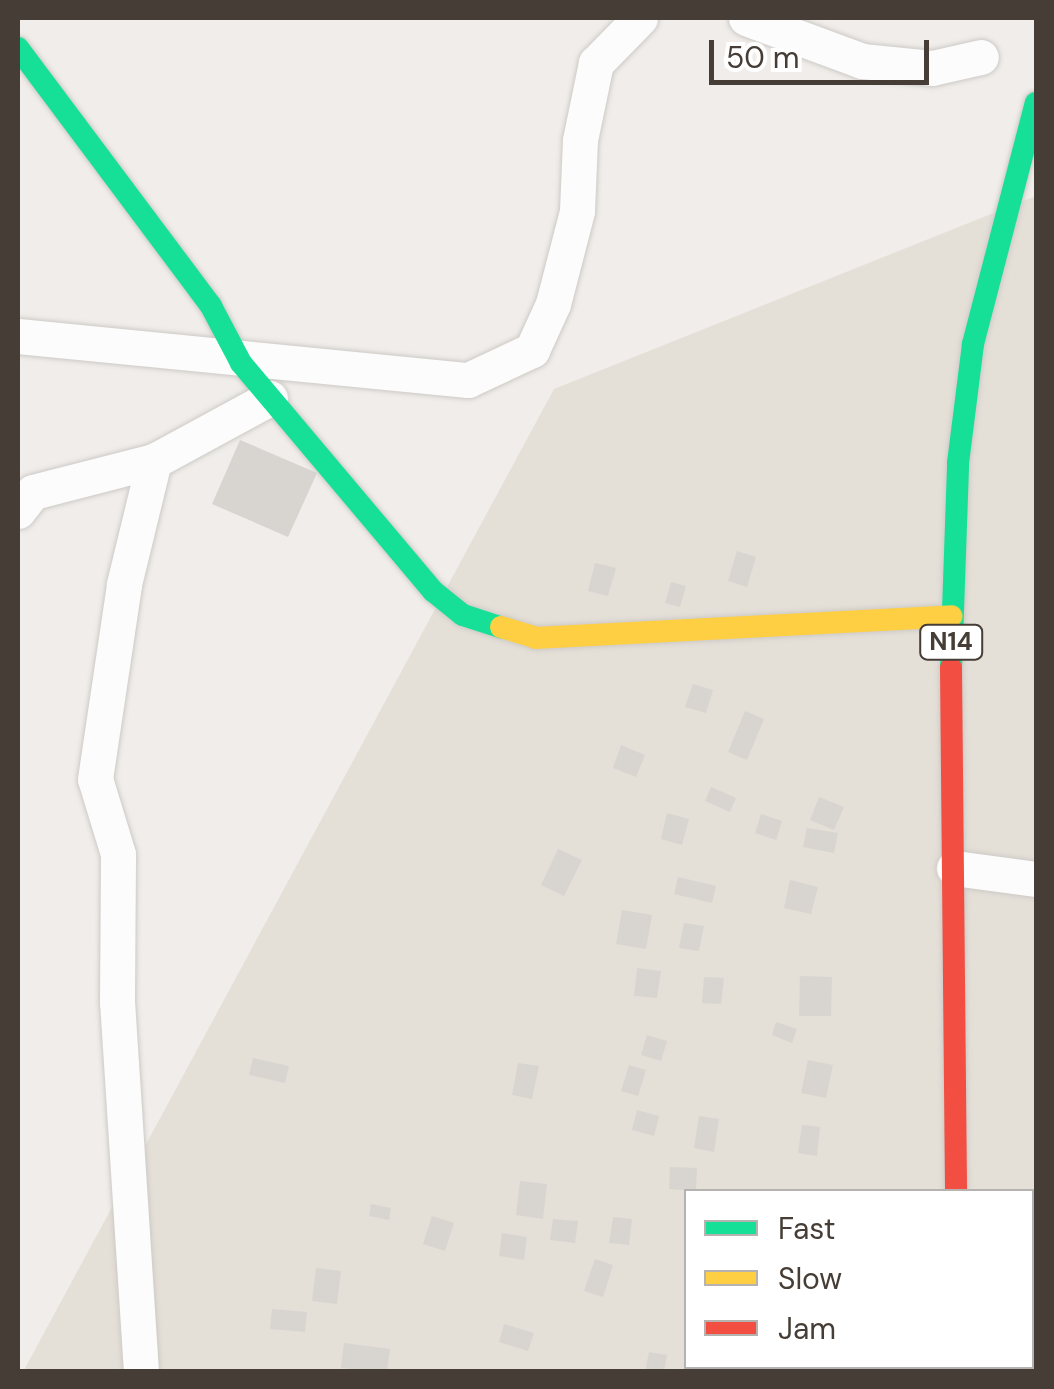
<!DOCTYPE html>
<style>
body{margin:0}
#map{position:relative;width:1054px;height:1389px;overflow:hidden;background:#f0edea;font-family:"DM Sans",sans-serif}
div>[style]{position:absolute}
.residential>*{inset:0;background:#e4dfd7}
.building>*{inset:0;background:#d8d5d1}
.roads{filter:drop-shadow(0 0 2px #cdcac6) drop-shadow(0 0 2px #cdcac6)}
.street>*{height:35px;margin:-17.5px;padding:0 17.5px;transform-origin:17.5px;border-radius:17.5px;background:#fdfcfc}
.fast>*{height:22px;margin:-11px;padding:0 11px;transform-origin:11px;border-radius:11px;background:#16e098}
.slow>*{height:22px;margin:-11px;padding:0 11px;transform-origin:11px;border-radius:11px;background:#ffcf43}
.jam>*{height:22px;margin:-11px;padding:0 11px;transform-origin:11px;border-radius:11px;background:#f24e42}
span{translate:-50% -50%;white-space:nowrap;text-align:center;line-height:1.15;-webkit-text-stroke:8px #fff;paint-order:stroke}
.shield-label span{padding:2px 8px;background:#fff;border:2px solid;border-radius:8px;-webkit-text-stroke-width:0}
.shield-label{font-size:25px;color:#463e36;font-weight:700}
.frame{position:absolute;inset:0;border:20px solid #463e36;pointer-events:none}
.legend{position:absolute;left:684px;top:1189px;width:350px;height:180px;box-sizing:border-box;background:#fff;border:2px solid #b5b2af;margin:0;padding:12px 18px;list-style:none;font-size:30px;color:#463e36}
.legend li{display:flex;align-items:center;gap:20px;height:50px}
.legend b{width:50px;border:2px solid #b5b2af}
.scale{position:absolute;left:709px;top:40px;width:220px;height:45px;box-sizing:border-box;border:5px solid #463e36;border-top:0;padding-left:12px;font-size:30px;line-height:35px;white-space:nowrap;color:#463e36;-webkit-text-stroke:8px #fff;paint-order:stroke}
</style>
<div id="map">
<div class="residential">
<i style="clip-path:polygon(evenodd,1036px 196px,1036px 1371px,23px 1372px,554px 389px,1036px 196px,686px 1192px,1032px 1192px,1032px 1366px,686px 1366px,686px 1192px)"></i>
</div>
<div class="building">
<i style="clip-path:polygon(240px 440px,317px 473px,288px 537px,212px 504px)"></i>
<i style="clip-path:polygon(737px 551px,756px 557px,747px 587px,728px 581px)"></i>
<i style="clip-path:polygon(595px 563px,616px 568px,608px 596px,588px 591px)"></i>
<i style="clip-path:polygon(671px 582px,686px 586px,680px 607px,665px 603px)"></i>
<i style="clip-path:polygon(693px 684px,713px 690px,706px 713px,685px 707px)"></i>
<i style="clip-path:polygon(745px 711px,764px 719px,747px 760px,728px 752px)"></i>
<i style="clip-path:polygon(621px 745px,645px 755px,636px 777px,613px 768px)"></i>
<i style="clip-path:polygon(711px 787px,736px 798px,730px 812px,705px 801px)"></i>
<i style="clip-path:polygon(819px 797px,844px 807px,834px 830px,810px 820px)"></i>
<i style="clip-path:polygon(667px 813px,689px 819px,682px 845px,661px 839px)"></i>
<i style="clip-path:polygon(761px 814px,782px 821px,776px 840px,755px 833px)"></i>
<i style="clip-path:polygon(807px 828px,838px 833px,834px 853px,803px 847px)"></i>
<i style="clip-path:polygon(558px 849px,582px 860px,564px 896px,541px 885px)"></i>
<i style="clip-path:polygon(678px 877px,716px 886px,712px 903px,674px 894px)"></i>
<i style="clip-path:polygon(790px 880px,818px 887px,811px 914px,784px 908px)"></i>
<i style="clip-path:polygon(622px 910px,652px 915px,646px 949px,616px 944px)"></i>
<i style="clip-path:polygon(684px 923px,704px 926px,699px 951px,679px 948px)"></i>
<i style="clip-path:polygon(637px 968px,661px 971px,657px 998px,634px 996px)"></i>
<i style="clip-path:polygon(800px 976px,832px 977px,831px 1016px,799px 1016px)"></i>
<i style="clip-path:polygon(704px 977px,724px 978px,721px 1004px,702px 1003px)"></i>
<i style="clip-path:polygon(776px 1022px,797px 1029px,792px 1043px,772px 1035px)"></i>
<i style="clip-path:polygon(647px 1035px,667px 1041px,661px 1061px,641px 1055px)"></i>
<i style="clip-path:polygon(253px 1058px,289px 1066px,285px 1083px,249px 1075px)"></i>
<i style="clip-path:polygon(808px 1060px,833px 1065px,826px 1098px,801px 1093px)"></i>
<i style="clip-path:polygon(518px 1063px,539px 1066px,532px 1099px,512px 1095px)"></i>
<i style="clip-path:polygon(629px 1065px,646px 1070px,638px 1096px,621px 1091px)"></i>
<i style="clip-path:polygon(637px 1110px,659px 1116px,654px 1136px,632px 1130px)"></i>
<i style="clip-path:polygon(699px 1116px,719px 1119px,714px 1152px,694px 1148px)"></i>
<i style="clip-path:polygon(802px 1125px,820px 1127px,817px 1156px,798px 1153px)"></i>
<i style="clip-path:polygon(670px 1167px,697px 1168px,696px 1191px,669px 1189px)"></i>
<i style="clip-path:polygon(520px 1181px,547px 1184px,543px 1219px,516px 1215px)"></i>
<i style="clip-path:polygon(371px 1204px,391px 1208px,389px 1220px,369px 1216px)"></i>
<i style="clip-path:polygon(432px 1216px,454px 1223px,445px 1251px,423px 1244px)"></i>
<i style="clip-path:polygon(613px 1217px,632px 1219px,629px 1245px,609px 1243px)"></i>
<i style="clip-path:polygon(553px 1219px,578px 1221px,575px 1243px,550px 1240px)"></i>
<i style="clip-path:polygon(502px 1233px,527px 1237px,524px 1260px,499px 1256px)"></i>
<i style="clip-path:polygon(595px 1259px,613px 1265px,603px 1297px,584px 1291px)"></i>
<i style="clip-path:polygon(316px 1268px,341px 1271px,337px 1304px,312px 1301px)"></i>
<i style="clip-path:polygon(272px 1309px,307px 1312px,305px 1332px,270px 1329px)"></i>
<i style="clip-path:polygon(504px 1324px,534px 1333px,528px 1351px,499px 1342px)"></i>
<i style="clip-path:polygon(344px 1343px,390px 1349px,387px 1372px,341px 1368px)"></i>
<i style="clip-path:polygon(649px 1352px,667px 1355px,664px 1372px,645px 1372px)"></i>
</div>
<div class="roads">
<div class="street">
<i style="left:746px;top:18px;width:124px;rotate:20.3deg"></i>
<i style="left:862px;top:61px;width:70px;rotate:5.7deg"></i>
<i style="left:932px;top:68px;width:50px;rotate:-12.7deg"></i>
<i style="left:18px;top:336px;width:452px;rotate:5.6deg"></i>
<i style="left:468px;top:380px;width:71px;rotate:-25.1deg"></i>
<i style="left:532px;top:350px;width:51px;rotate:-65.5deg"></i>
<i style="left:553px;top:304px;width:96px;rotate:-75.5deg"></i>
<i style="left:577px;top:211px;width:71px;rotate:-87.6deg"></i>
<i style="left:580px;top:140px;width:79px;rotate:-78.3deg"></i>
<i style="left:596px;top:63px;width:63px;rotate:-45.6deg"></i>
<i style="left:18px;top:511px;width:24px;rotate:-52deg"></i>
<i style="left:33px;top:492px;width:125px;rotate:-14.4deg"></i>
<i style="left:154px;top:461px;width:132px;rotate:-28.5deg"></i>
<i style="left:954px;top:868px;width:83px;rotate:7.6deg"></i>
<i style="left:141px;top:1372px;width:371px;rotate:-93.7deg"></i>
<i style="left:117px;top:1002px;width:148px;rotate:-89.6deg"></i>
<i style="left:118px;top:854px;width:78px;rotate:-107deg"></i>
<i style="left:95px;top:779px;width:197px;rotate:-81.5deg"></i>
<i style="left:124px;top:584px;width:127px;rotate:-76.3deg"></i>
</div>
<div class="fast">
<i style="left:18px;top:48px;width:322px;rotate:53.2deg"></i>
<i style="left:211px;top:306px;width:64px;rotate:62.2deg"></i>
<i style="left:241px;top:363px;width:298px;rotate:49.9deg"></i>
<i style="left:433px;top:591px;width:38px;rotate:39deg"></i>
<i style="left:463px;top:615px;width:40px;rotate:18deg"></i>
<i style="left:951px;top:668px;width:205px;rotate:-88deg"></i>
<i style="left:958px;top:463px;width:120px;rotate:-82.8deg"></i>
<i style="left:973px;top:344px;width:249px;rotate:-75.4deg"></i>
</div>
<div class="slow">
<i style="left:501px;top:627px;width:37px;rotate:17deg"></i>
<i style="left:536px;top:638px;width:416px;rotate:-3deg"></i>
<i style="left:957px;top:1366px;width:6px;rotate:90deg"></i>
</div>
<div class="jam">
<i style="left:951px;top:668px;width:524px;rotate:89.45deg"></i>
</div>
</div>
<div class="shield-label">
<span style="left:951px;top:642px">N14</span>
</div>
<div class="frame"></div>
<ul class="legend">
<li><b style="height:12px;background:#16e098"></b>Fast</li>
<li><b style="height:12px;background:#ffcf43"></b>Slow</li>
<li><b style="height:12px;background:#f24e42"></b>Jam</li>
</ul>
<div class="scale">50 m</div>
</div>
